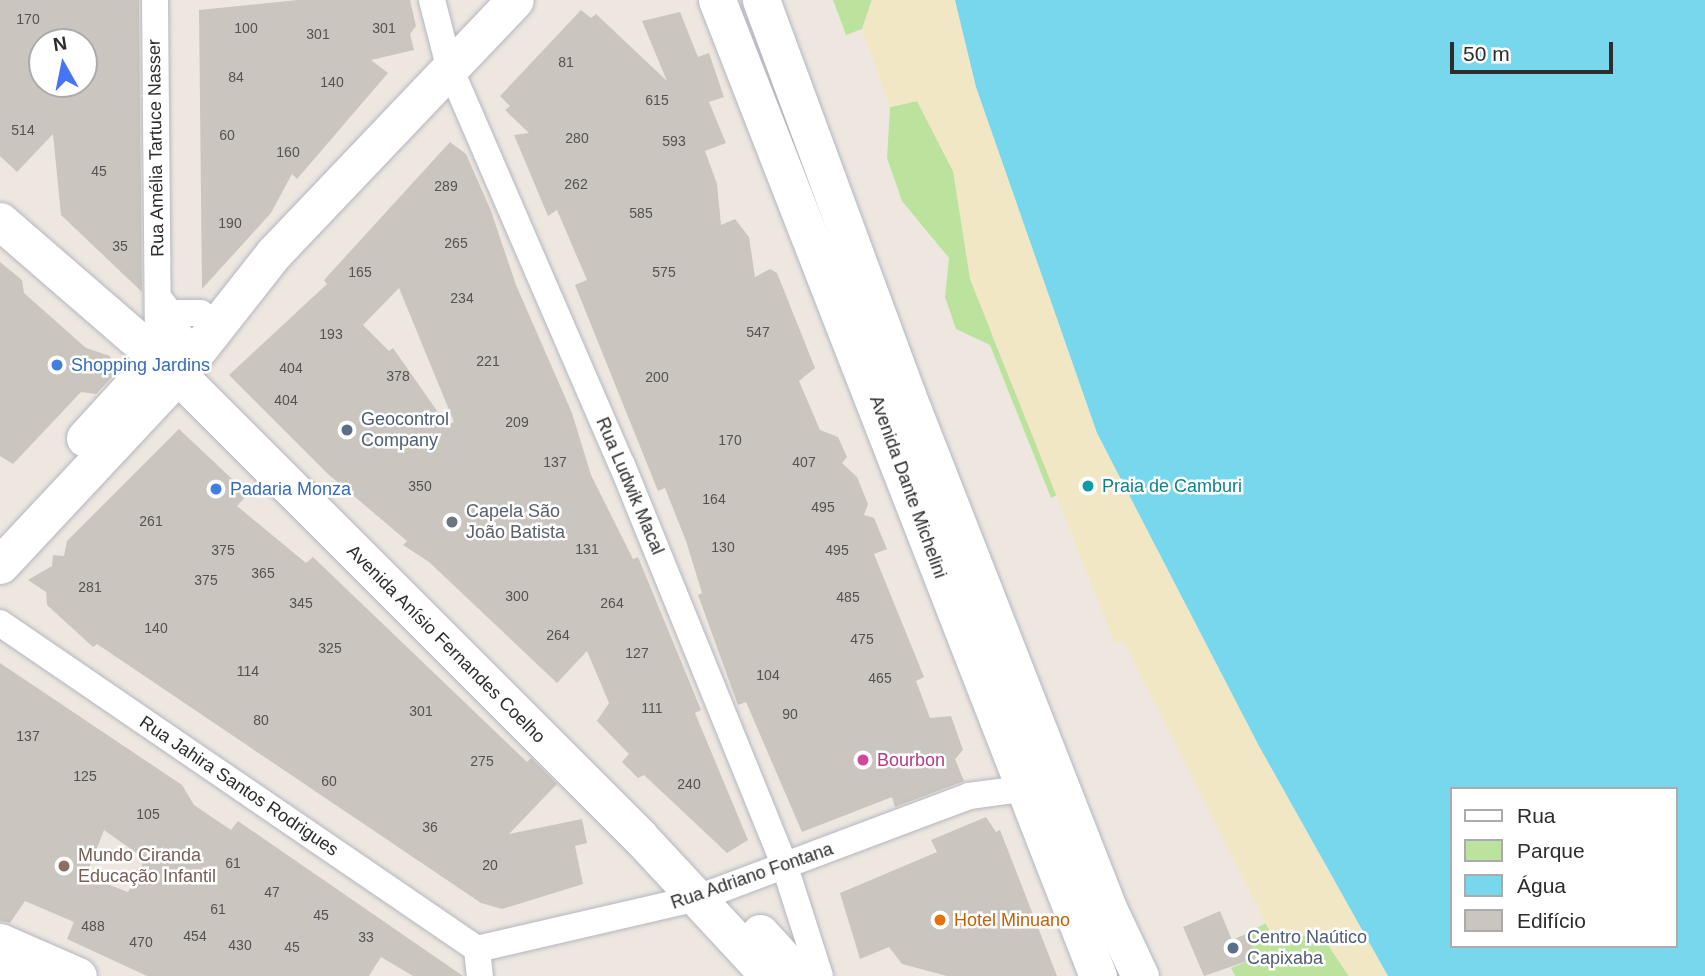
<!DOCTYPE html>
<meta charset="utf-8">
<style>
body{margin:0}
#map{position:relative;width:1705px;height:976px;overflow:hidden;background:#eee7e0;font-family:Arial,sans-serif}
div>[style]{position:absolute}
.green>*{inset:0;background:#bbe39e}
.sand>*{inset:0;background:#f2e7c5}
.water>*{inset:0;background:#76d7ed}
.building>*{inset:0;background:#cac5be}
.roads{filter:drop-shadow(0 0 2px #b3b7c0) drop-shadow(0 0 2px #b3b7c0)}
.street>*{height:26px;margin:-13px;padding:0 13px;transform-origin:13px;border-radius:13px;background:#fff}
.secondary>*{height:37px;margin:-18.5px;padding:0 18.5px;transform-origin:18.5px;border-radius:18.5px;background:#fff}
.dots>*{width:19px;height:19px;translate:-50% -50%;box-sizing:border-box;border:4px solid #fff;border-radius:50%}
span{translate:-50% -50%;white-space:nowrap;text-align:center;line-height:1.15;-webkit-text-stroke:5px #fff;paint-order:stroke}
.number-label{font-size:14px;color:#545351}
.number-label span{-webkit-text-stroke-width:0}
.street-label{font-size:18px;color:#2d2d2d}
.shop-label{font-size:18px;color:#366cbe}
.left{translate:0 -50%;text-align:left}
.service-label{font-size:18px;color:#4e5e75}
.culture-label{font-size:18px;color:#0d838f}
.worship-label{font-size:18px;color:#5b616d}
.hotel-label{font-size:18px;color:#b23c85}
.education-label{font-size:18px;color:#785e54}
.food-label{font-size:18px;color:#c56008}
.legend{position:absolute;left:1450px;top:787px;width:228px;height:161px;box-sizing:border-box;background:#fff;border:2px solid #ababab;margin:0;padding:9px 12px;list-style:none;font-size:21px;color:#2d2d2d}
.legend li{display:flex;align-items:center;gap:14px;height:35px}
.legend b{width:35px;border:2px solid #ababab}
.north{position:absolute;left:28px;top:28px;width:70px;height:70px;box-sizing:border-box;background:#fff;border:2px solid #ababab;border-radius:50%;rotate:351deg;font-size:19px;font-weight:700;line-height:28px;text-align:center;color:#2d2d2d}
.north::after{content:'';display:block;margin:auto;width:24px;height:32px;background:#4574f7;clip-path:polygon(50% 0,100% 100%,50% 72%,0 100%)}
.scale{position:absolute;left:1450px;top:42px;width:163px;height:32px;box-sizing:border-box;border:4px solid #2d2d2d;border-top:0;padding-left:9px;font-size:21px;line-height:24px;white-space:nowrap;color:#2d2d2d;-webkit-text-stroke:5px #fff;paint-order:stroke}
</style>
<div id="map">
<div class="green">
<i style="clip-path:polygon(833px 0,872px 0,862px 29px,846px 35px)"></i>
<i style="clip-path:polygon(917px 101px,953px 171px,992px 335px,1057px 495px,1051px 498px,990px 345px,956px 329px,945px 297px,949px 258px,902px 201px,887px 158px,890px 107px)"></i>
<i style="clip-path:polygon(1266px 923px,1275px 940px,1320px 933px,1349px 976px,1235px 976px,1231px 968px,1256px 958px,1246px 934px)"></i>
</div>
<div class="sand">
<i style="clip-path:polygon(872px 0,955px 0,976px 87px,1097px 433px,1259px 746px,1388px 976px,1349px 976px,1320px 933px,1306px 939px,1302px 931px,1274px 940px,1124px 642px,1115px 643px,970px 279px,953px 171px,917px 101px,890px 107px,862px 29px)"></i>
</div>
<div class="water">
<i style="clip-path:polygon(evenodd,955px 0,1705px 0,1705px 976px,1388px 976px,1259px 746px,1097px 433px,976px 87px,955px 0,1451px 789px,1675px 789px,1675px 946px,1451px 946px,1451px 789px)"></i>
</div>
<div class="building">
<i style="clip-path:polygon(evenodd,0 0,139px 0,142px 292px,61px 215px,53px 134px,17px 172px,0 156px,0 0,42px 42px,84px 42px,84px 84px,42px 84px,42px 42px)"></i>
<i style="clip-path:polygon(298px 0,410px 0,416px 26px,410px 34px,414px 50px,371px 60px,388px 73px,297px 179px,292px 174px,271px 213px,202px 289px,199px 10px)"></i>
<i style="clip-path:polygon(581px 10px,591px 18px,596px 14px,667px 81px,642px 21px,680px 12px,698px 57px,709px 53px,724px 97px,709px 102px,726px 143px,705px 151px,717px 184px,721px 225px,735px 219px,749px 237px,755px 277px,770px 269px,777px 273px,815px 368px,799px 381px,820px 430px,838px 437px,847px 457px,842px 463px,857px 477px,868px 504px,864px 515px,874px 518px,887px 549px,874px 554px,924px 677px,916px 681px,930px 718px,951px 716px,963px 750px,955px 759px,964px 781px,895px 807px,892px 797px,802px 832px,746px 702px,738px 705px,698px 595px,702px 593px,686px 541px,665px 488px,658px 491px,575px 285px,587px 280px,557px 210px,548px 216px,514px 135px,529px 133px,505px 110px,510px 106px,500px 96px)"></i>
<i style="clip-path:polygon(evenodd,450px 142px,466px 154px,491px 211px,516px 285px,572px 413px,591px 475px,633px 559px,638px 557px,701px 710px,695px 713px,748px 840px,727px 853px,644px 775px,638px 778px,622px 762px,629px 754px,597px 721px,609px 703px,587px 651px,557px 683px,429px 562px,403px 545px,407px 541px,329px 475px,229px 375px,327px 284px,324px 280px,450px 142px,399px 288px,454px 422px,447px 425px,393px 348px,389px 351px,363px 325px,399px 288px)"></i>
<i style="clip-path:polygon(0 262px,22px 280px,24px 293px,86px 348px,110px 356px,114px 375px,96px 394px,81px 392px,13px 464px,0 456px)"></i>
<i style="clip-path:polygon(179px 429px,248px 494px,237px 506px,306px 563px,313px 557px,527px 762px,531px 758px,557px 784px,509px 834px,582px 819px,587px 843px,575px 846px,583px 884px,502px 909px,481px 903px,97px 644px,93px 647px,47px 605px,46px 592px,28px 580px,52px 566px,53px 555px,64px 556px,67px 541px)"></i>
<i style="clip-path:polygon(evenodd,0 663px,182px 785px,194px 805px,231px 830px,238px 821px,463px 976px,413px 976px,381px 957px,369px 976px,147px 976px,67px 939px,74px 922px,25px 901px,10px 923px,0 921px,0 663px,104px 830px,145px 859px,128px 892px,86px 876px,104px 830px)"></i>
<i style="clip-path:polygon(986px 817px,996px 832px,1000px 830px,1057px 976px,947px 976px,902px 964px,889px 947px,860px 959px,840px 893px,937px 852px,931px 840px)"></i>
<i style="clip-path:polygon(1220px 911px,1232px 940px,1246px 934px,1256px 958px,1204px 976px,1183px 927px)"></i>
</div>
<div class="roads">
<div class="street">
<i style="left:155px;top:0;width:356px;rotate:89.5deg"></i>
<i style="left:432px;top:0;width:68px;rotate:75.6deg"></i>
<i style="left:449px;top:66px;width:435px;rotate:66.6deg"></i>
<i style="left:622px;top:465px;width:434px;rotate:67.9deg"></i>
<i style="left:785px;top:867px;width:114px;rotate:72.2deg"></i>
<i style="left:158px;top:297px;width:20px;rotate:53deg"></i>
<i style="left:170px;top:313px;width:31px"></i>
<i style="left:0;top:623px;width:578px;rotate:34.35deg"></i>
<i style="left:477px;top:949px;width:227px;rotate:-13deg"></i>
<i style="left:698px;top:898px;width:290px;rotate:-20.6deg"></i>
<i style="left:969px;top:796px;width:52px;rotate:-7.7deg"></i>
<i style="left:477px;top:949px;width:27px;rotate:84deg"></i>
</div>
<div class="secondary">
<i style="left:717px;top:0;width:1048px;rotate:68.68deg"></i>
<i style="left:761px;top:0;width:421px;rotate:69.7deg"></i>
<i style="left:907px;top:395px;width:551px;rotate:68.6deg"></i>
<i style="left:1108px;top:908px;width:75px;rotate:64.8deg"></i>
<i style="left:0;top:221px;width:235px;rotate:40.9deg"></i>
<i style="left:178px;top:375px;width:652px;rotate:45deg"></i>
<i style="left:639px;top:836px;width:191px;rotate:47.1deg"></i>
<i style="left:85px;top:438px;width:135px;rotate:-47.7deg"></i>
<i style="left:0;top:565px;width:260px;rotate:-46.9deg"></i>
<i style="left:178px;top:375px;width:155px;rotate:-51.8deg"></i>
<i style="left:274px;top:253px;width:349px;rotate:-46.4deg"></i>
<i style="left:760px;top:933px;width:58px;rotate:47.8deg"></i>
<i style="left:0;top:942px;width:85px;rotate:23.6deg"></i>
<i style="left:0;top:970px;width:14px;rotate:25deg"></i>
</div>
</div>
<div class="dots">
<i style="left:57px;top:365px;background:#3f7fe0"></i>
<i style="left:347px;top:430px;background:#5c6f8a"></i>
<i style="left:1088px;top:486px;background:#0f9aa8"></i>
<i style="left:216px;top:489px;background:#3f7fe0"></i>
<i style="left:452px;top:522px;background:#6b7280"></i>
<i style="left:863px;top:760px;background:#d1479c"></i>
<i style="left:64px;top:866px;background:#8d6e63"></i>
<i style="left:940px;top:920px;background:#e8710a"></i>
<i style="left:1233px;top:948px;background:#5c6f8a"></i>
</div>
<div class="number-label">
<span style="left:28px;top:19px">170</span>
<span style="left:246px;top:28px">100</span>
<span style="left:384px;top:28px">301</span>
<span style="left:318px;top:34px">301</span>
<span style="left:566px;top:62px">81</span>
<span style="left:236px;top:77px">84</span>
<span style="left:332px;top:82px">140</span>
<span style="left:657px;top:100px">615</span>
<span style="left:23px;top:130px">514</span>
<span style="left:227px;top:135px">60</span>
<span style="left:577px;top:138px">280</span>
<span style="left:674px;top:141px">593</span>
<span style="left:288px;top:152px">160</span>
<span style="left:99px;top:171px">45</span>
<span style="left:576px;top:184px">262</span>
<span style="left:446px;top:186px">289</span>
<span style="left:641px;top:213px">585</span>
<span style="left:230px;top:223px">190</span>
<span style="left:456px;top:243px">265</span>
<span style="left:120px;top:246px">35</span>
<span style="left:360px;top:272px">165</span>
<span style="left:664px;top:272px">575</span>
<span style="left:462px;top:298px">234</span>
<span style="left:758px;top:332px">547</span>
<span style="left:331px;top:334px">193</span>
<span style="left:488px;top:361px">221</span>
<span style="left:291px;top:368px">404</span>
<span style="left:398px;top:376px">378</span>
<span style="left:657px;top:377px">200</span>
<span style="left:286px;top:400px">404</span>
<span style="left:517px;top:422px">209</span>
<span style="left:730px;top:440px">170</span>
<span style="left:555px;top:462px">137</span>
<span style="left:804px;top:462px">407</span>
<span style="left:420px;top:486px">350</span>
<span style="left:714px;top:499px">164</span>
<span style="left:823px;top:507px">495</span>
<span style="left:151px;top:521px">261</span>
<span style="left:723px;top:547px">130</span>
<span style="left:587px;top:549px">131</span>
<span style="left:223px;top:550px">375</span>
<span style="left:837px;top:550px">495</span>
<span style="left:263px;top:573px">365</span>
<span style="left:206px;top:580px">375</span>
<span style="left:90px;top:587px">281</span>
<span style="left:517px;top:596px">300</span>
<span style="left:848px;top:597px">485</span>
<span style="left:301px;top:603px">345</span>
<span style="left:612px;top:603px">264</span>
<span style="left:156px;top:628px">140</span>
<span style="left:558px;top:635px">264</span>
<span style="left:862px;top:639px">475</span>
<span style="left:330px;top:648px">325</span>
<span style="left:637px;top:653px">127</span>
<span style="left:248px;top:671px">114</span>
<span style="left:768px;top:675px">104</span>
<span style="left:880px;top:678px">465</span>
<span style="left:652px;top:708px">111</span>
<span style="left:421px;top:711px">301</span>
<span style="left:790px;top:714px">90</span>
<span style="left:261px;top:720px">80</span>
<span style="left:28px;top:736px">137</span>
<span style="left:482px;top:761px">275</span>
<span style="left:85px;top:776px">125</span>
<span style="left:329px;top:781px">60</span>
<span style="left:689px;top:784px">240</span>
<span style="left:148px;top:814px">105</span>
<span style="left:430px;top:827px">36</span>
<span style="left:233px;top:863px">61</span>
<span style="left:490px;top:865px">20</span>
<span style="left:272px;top:892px">47</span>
<span style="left:218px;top:909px">61</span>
<span style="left:321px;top:915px">45</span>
<span style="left:93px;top:926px">488</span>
<span style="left:195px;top:936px">454</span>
<span style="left:366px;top:937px">33</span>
<span style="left:141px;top:942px">470</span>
<span style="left:240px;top:945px">430</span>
<span style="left:292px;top:947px">45</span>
</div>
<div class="street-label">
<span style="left:156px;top:148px;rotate:-91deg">Rua Amélia Tartuce Nasser</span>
<span style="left:630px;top:486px;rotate:67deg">Rua Ludwik Macal</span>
<span style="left:908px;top:487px;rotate:70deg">Avenida Dante Michelini</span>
<span style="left:446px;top:644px;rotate:45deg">Avenida Anísio Fernandes Coelho</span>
<span style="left:239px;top:786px;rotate:34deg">Rua Jahira Santos Rodrigues</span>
<span style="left:752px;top:876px;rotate:-19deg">Rua Adriano Fontana</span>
</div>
<div class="shop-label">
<span class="left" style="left:71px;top:365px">Shopping Jardins</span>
<span class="left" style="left:230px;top:489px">Padaria Monza</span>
</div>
<div class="service-label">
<span class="left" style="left:361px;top:430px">Geocontrol<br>Company</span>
<span class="left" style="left:1247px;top:948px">Centro Naútico<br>Capixaba</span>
</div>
<div class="culture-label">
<span class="left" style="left:1102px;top:486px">Praia de Camburi</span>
</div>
<div class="worship-label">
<span class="left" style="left:466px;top:522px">Capela São<br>João Batista</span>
</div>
<div class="hotel-label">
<span class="left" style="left:877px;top:760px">Bourbon</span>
</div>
<div class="education-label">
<span class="left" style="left:78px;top:866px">Mundo Ciranda<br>Educação Infantil</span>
</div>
<div class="food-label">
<span class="left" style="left:954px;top:920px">Hotel Minuano</span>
</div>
<ul class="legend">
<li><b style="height:9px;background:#fff"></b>Rua</li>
<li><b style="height:19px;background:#bbe39e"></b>Parque</li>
<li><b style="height:19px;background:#76d7ed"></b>Água</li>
<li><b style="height:19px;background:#cac5be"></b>Edifício</li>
</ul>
<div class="north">N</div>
<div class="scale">50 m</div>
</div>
